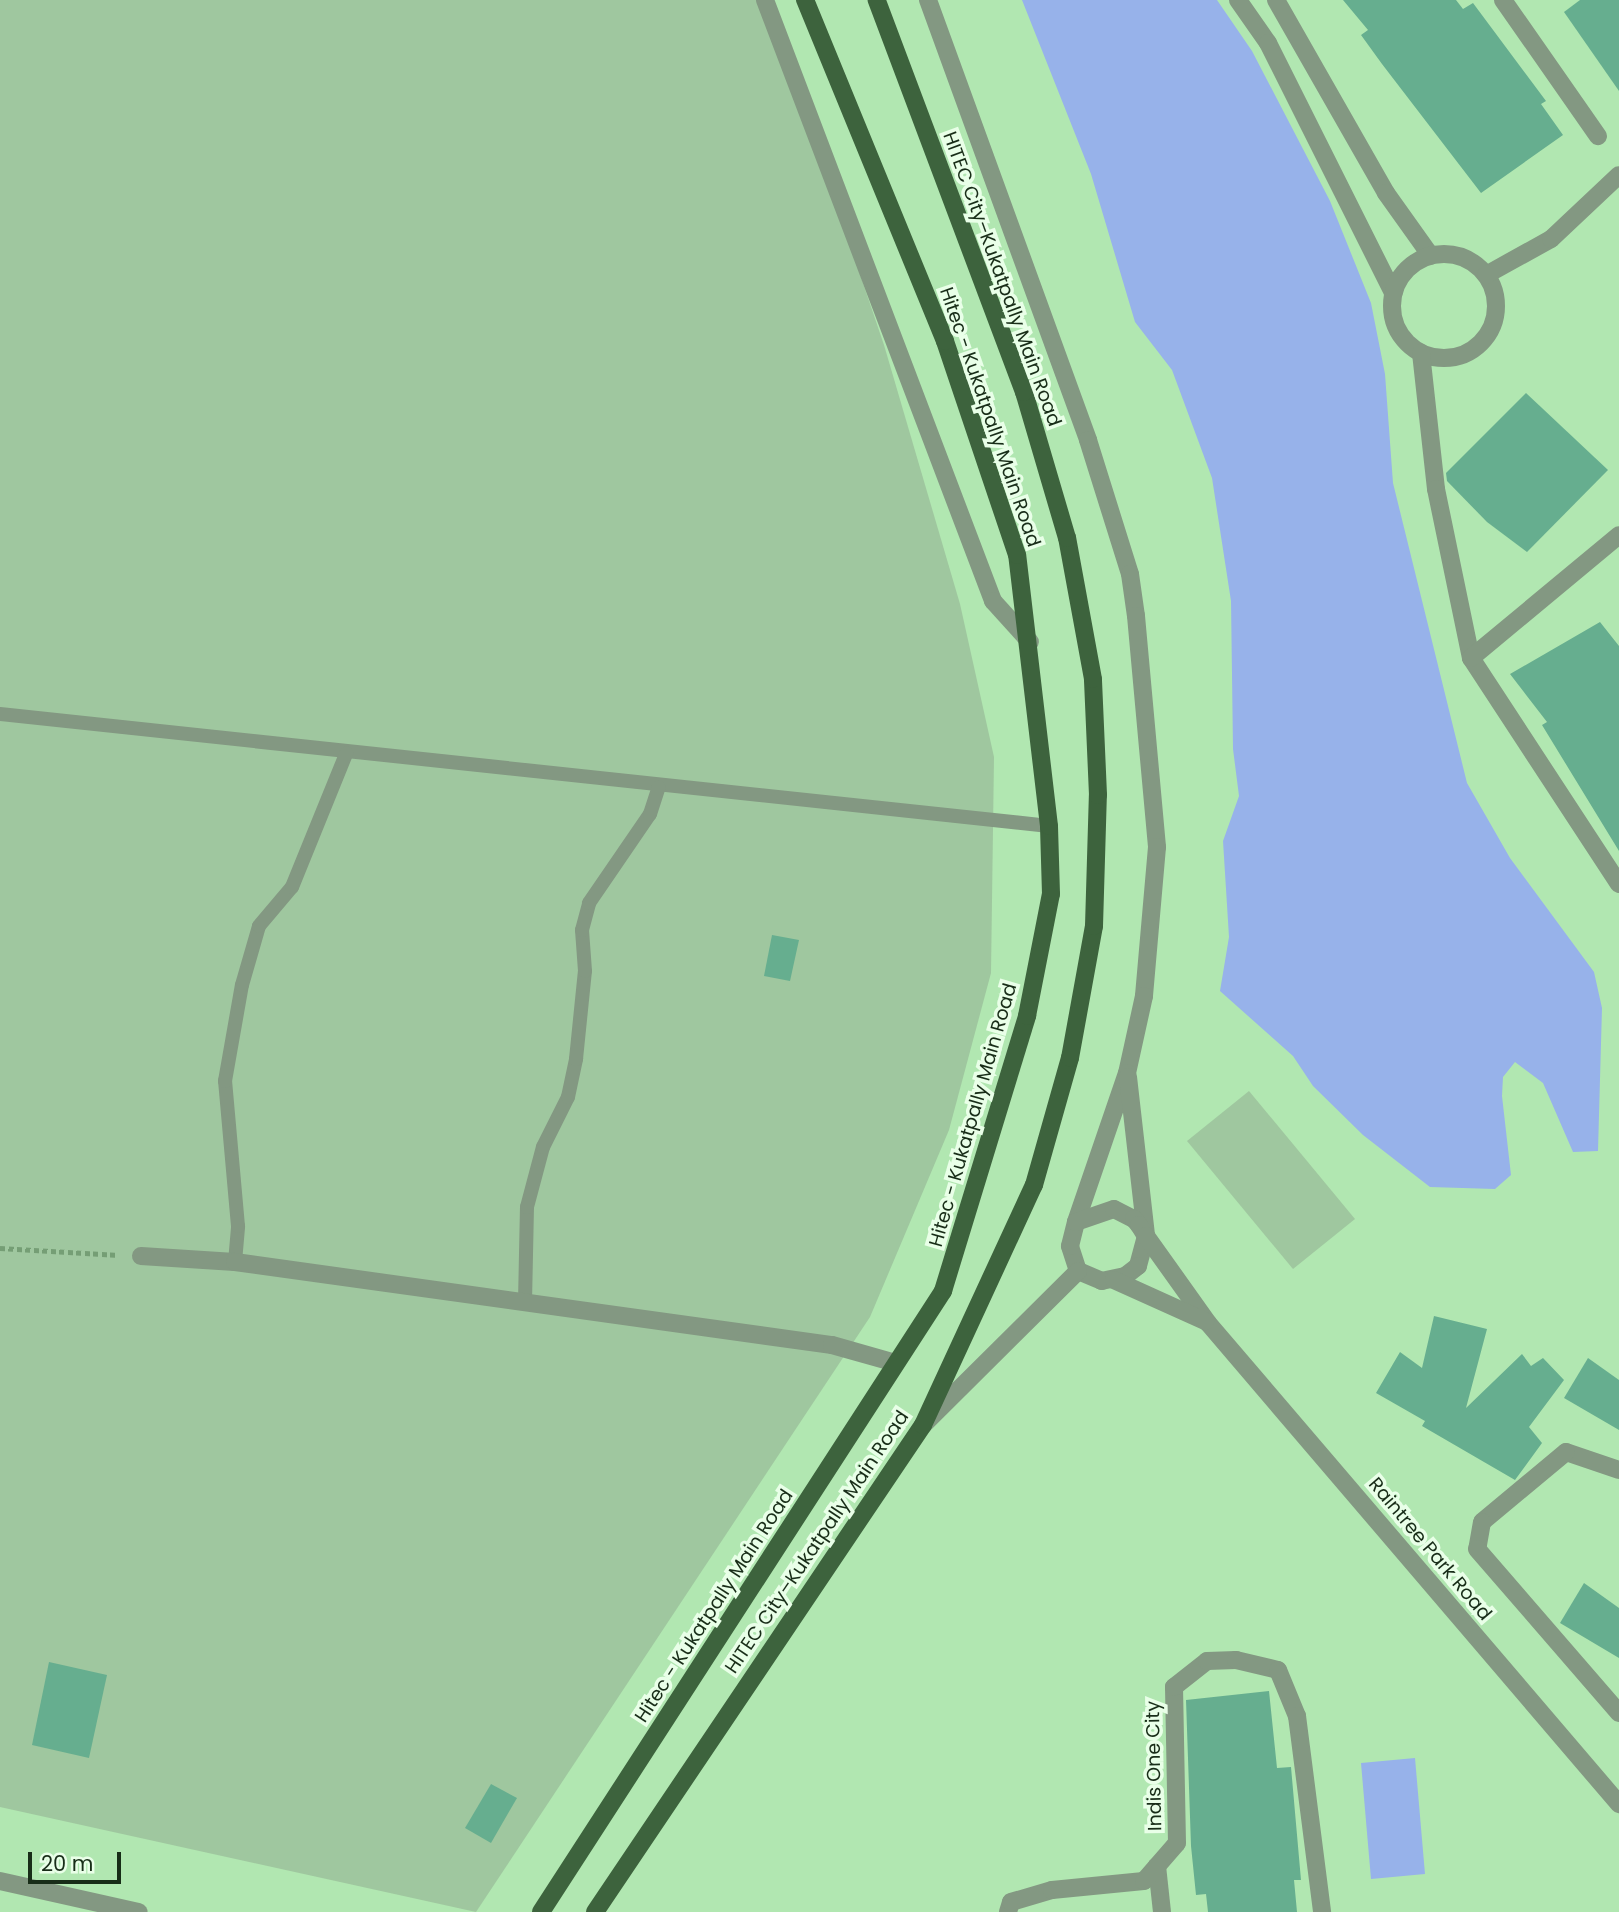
<!DOCTYPE html>
<meta charset="utf-8">
<style>
body{margin:0}
#map{position:relative;width:1619px;height:1912px;overflow:hidden;background:#b1e7b1;font-family:Poppins,sans-serif}
div>[style]{position:absolute}
.green>*{inset:0;background:#9fc79f}
.water>*{inset:0;background:#97b2ea}
.building>*{inset:0;background:#66ae8f}
.path>*{height:4.5px;margin-top:-2.25px;transform-origin:0;background:repeating-linear-gradient(90deg,#759e75 0 5px,transparent 0 8.5px)}
.service>*{height:14px;margin:-7px;padding:0 7px;transform-origin:7px;border-radius:7px;background:#839882}
.minor>*{height:18px;margin:-9px;padding:0 9px;transform-origin:9px;border-radius:9px;background:#839882}
.minor>.ring{margin:-9px;padding:0;box-sizing:content-box;background:none;border:18px solid #839882;border-radius:50%}
.tertiary>*{height:18px;margin:-9px;padding:0 9px;transform-origin:9px;border-radius:9px;background:#839882}
.primary>*{height:18px;margin:-9px;padding:0 9px;transform-origin:9px;border-radius:9px;background:#3d633d}
span{translate:-50% -50%;white-space:nowrap;text-align:center;line-height:1.15;-webkit-text-stroke:7px #e9ffe8;paint-order:stroke}
.street-label{font-size:19px;color:#182d18}
.scale{position:absolute;left:28px;top:1852px;width:93px;height:32px;box-sizing:border-box;border:4px solid #182d18;border-top:0;padding-left:9px;font-size:21px;line-height:24px;white-space:nowrap;color:#182d18;-webkit-text-stroke:5px #e9ffe8;paint-order:stroke}
</style>
<div id="map">
<div class="green">
<i style="clip-path:polygon(0 0,767px 0,884px 345px,960px 604px,994px 757px,991px 973px,949px 1130px,870px 1317px,476px 1912px,0 1807px)"></i>
<i style="clip-path:polygon(1249px 1091px,1355px 1219px,1293px 1269px,1187px 1141px)"></i>
</div>
<div class="water">
<i style="clip-path:polygon(1022px 0,1217px 0,1252px 51px,1330px 201px,1371px 303px,1385px 374px,1393px 483px,1467px 783px,1510px 858px,1594px 972px,1602px 1008px,1598px 1151px,1573px 1152px,1543px 1083px,1515px 1062px,1503px 1077px,1502px 1096px,1511px 1175px,1495px 1189px,1430px 1187px,1363px 1135px,1313px 1086px,1293px 1056px,1220px 991px,1229px 937px,1223px 841px,1239px 796px,1233px 749px,1231px 601px,1212px 478px,1172px 370px,1135px 322px,1091px 174px)"></i>
<i style="clip-path:polygon(1415px 1758px,1425px 1874px,1371px 1879px,1361px 1763px)"></i>
</div>
<div class="building">
<i style="clip-path:polygon(1343px 0,1456px 0,1463px 9px,1473px 3px,1546px 101px,1541px 104px,1563px 135px,1481px 193px,1382px 64px,1361px 35px,1368px 30px)"></i>
<i style="clip-path:polygon(1580px 0,1619px 0,1619px 91px,1564px 12px)"></i>
<i style="clip-path:polygon(1526px 393px,1608px 470px,1527px 552px,1487px 522px,1447px 481px,1446px 473px)"></i>
<i style="clip-path:polygon(1600px 622px,1619px 646px,1619px 851px,1542px 725px,1547px 722px,1510px 674px)"></i>
<i style="clip-path:polygon(772px 935px,799px 940px,790px 981px,764px 976px)"></i>
<i style="clip-path:polygon(1434px 1316px,1487px 1329px,1466px 1408px,1522px 1354px,1531px 1366px,1543px 1358px,1564px 1380px,1529px 1427px,1542px 1443px,1515px 1480px,1422px 1426px,1425px 1421px,1376px 1393px,1400px 1352px,1422px 1368px)"></i>
<i style="clip-path:polygon(1588px 1358px,1619px 1380px,1619px 1430px,1564px 1398px)"></i>
<i style="clip-path:polygon(1584px 1583px,1619px 1608px,1619px 1658px,1560px 1623px)"></i>
<i style="clip-path:polygon(49px 1662px,107px 1675px,89px 1758px,32px 1745px)"></i>
<i style="clip-path:polygon(1269px 1691px,1277px 1768px,1291px 1767px,1301px 1880px,1294px 1880px,1297px 1912px,1208px 1912px,1206px 1894px,1196px 1895px,1191px 1846px,1186px 1700px)"></i>
<i style="clip-path:polygon(491px 1784px,517px 1798px,491px 1843px,465px 1828px)"></i>
</div>
<div class="path">
<i style="left:0;top:1248px;width:119px;rotate:3.4deg"></i>
</div>
<div class="service">
<i style="left:0;top:714px;width:1055px;rotate:6.09deg"></i>
<i style="left:235px;top:1262px;width:36px;rotate:-85deg"></i>
<i style="left:238px;top:1226px;width:146px;rotate:-95.1deg"></i>
<i style="left:225px;top:1081px;width:97px;rotate:-80deg"></i>
<i style="left:242px;top:985px;width:61px;rotate:-73.9deg"></i>
<i style="left:259px;top:926px;width:51px;rotate:-49.8deg"></i>
<i style="left:292px;top:887px;width:144px;rotate:-67.9deg"></i>
<i style="left:525px;top:1302px;width:95px;rotate:-88.8deg"></i>
<i style="left:527px;top:1207px;width:62px;rotate:-75.1deg"></i>
<i style="left:543px;top:1147px;width:56px;rotate:-63.4deg"></i>
<i style="left:568px;top:1097px;width:39px;rotate:-78deg"></i>
<i style="left:576px;top:1059px;width:88px;rotate:-84.2deg"></i>
<i style="left:585px;top:971px;width:41px;rotate:-94.2deg"></i>
<i style="left:582px;top:930px;width:28px;rotate:-75deg"></i>
<i style="left:589px;top:903px;width:108px;rotate:-55.6deg"></i>
<i style="left:650px;top:814px;width:28px;rotate:-72deg"></i>
</div>
<div class="minor">
<i style="left:1238px;top:0;width:52px;rotate:55.1deg"></i>
<i style="left:1268px;top:43px;width:280px;rotate:63.4deg"></i>
<i style="left:1276px;top:0;width:222px;rotate:60.3deg"></i>
<i style="left:1386px;top:193px;width:77px;rotate:54.5deg"></i>
<i style="left:1503px;top:0;width:166px;rotate:55.1deg"></i>
<i class="ring" style="left:1392px;top:254px;width:86px;height:86px"></i>
<i style="left:1486px;top:275px;width:74px;rotate:-29deg"></i>
<i style="left:1551px;top:239px;width:93px;rotate:-43.3deg"></i>
<i style="left:1421px;top:353px;width:137px;rotate:83.7deg"></i>
<i style="left:1436px;top:489px;width:173px;rotate:78.3deg"></i>
<i style="left:1471px;top:658px;width:270px;rotate:56.8deg"></i>
<i style="left:1471px;top:658px;width:192px;rotate:-39.7deg"></i>
<i style="left:141px;top:1256px;width:94px;rotate:3.7deg"></i>
<i style="left:235px;top:1262px;width:603px;rotate:7.92deg"></i>
<i style="left:832px;top:1345px;width:62px;rotate:15.8deg"></i>
<i style="left:1619px;top:1470px;width:56px;rotate:-161.2deg"></i>
<i style="left:1566px;top:1452px;width:109px;rotate:140.2deg"></i>
<i style="left:1482px;top:1522px;width:27px;rotate:100deg"></i>
<i style="left:1477px;top:1549px;width:217px;rotate:49.1deg"></i>
<i style="left:1157px;top:1866px;width:46px;rotate:83.8deg"></i>
<i style="left:0;top:1881px;width:142px;rotate:12.6deg"></i>
<i style="left:1008px;top:1912px;width:10px;rotate:-73deg"></i>
<i style="left:1011px;top:1902px;width:43px;rotate:-16.3deg"></i>
<i style="left:1052px;top:1890px;width:92px;rotate:-5.6deg"></i>
<i style="left:1144px;top:1881px;width:50px;rotate:-49deg"></i>
<i style="left:1177px;top:1843px;width:156px;rotate:-91.1deg"></i>
<i style="left:1174px;top:1687px;width:42px;rotate:-38.2deg"></i>
<i style="left:1207px;top:1661px;width:29px;rotate:-2deg"></i>
<i style="left:1236px;top:1660px;width:43px;rotate:13.4deg"></i>
<i style="left:1278px;top:1670px;width:50px;rotate:67.6deg"></i>
<i style="left:1297px;top:1716px;width:198px;rotate:82.7deg"></i>
</div>
<div class="tertiary">
<i style="left:765px;top:0;width:643px;rotate:69.22deg"></i>
<i style="left:993px;top:601px;width:55px;rotate:47.9deg"></i>
<i style="left:928px;top:0;width:468px;rotate:70deg"></i>
<i style="left:1088px;top:440px;width:140px;rotate:72.6deg"></i>
<i style="left:1130px;top:574px;width:42px;rotate:81.9deg"></i>
<i style="left:1136px;top:616px;width:232px;rotate:84.8deg"></i>
<i style="left:1157px;top:847px;width:150px;rotate:95deg"></i>
<i style="left:1144px;top:996px;width:79px;rotate:102.4deg"></i>
<i style="left:1127px;top:1073px;width:157px;rotate:108.9deg"></i>
<i style="left:1128px;top:1077px;width:160px;rotate:83.5deg"></i>
<i style="left:1146px;top:1236px;width:31px;rotate:105deg"></i>
<i style="left:1138px;top:1266px;width:16px;rotate:142deg"></i>
<i style="left:1125px;top:1276px;width:24px;rotate:168deg"></i>
<i style="left:1102px;top:1281px;width:26px;rotate:-157deg"></i>
<i style="left:1078px;top:1271px;width:26px;rotate:-108deg"></i>
<i style="left:1070px;top:1246px;width:25px;rotate:-76deg"></i>
<i style="left:1076px;top:1222px;width:40px;rotate:-18.9deg"></i>
<i style="left:1114px;top:1209px;width:22px;rotate:27deg"></i>
<i style="left:1134px;top:1219px;width:8px;rotate:50deg"></i>
<i style="left:1139px;top:1225px;width:13px;rotate:58deg"></i>
<i style="left:1146px;top:1236px;width:107px;rotate:54.5deg"></i>
<i style="left:1208px;top:1323px;width:633px;rotate:49.49deg"></i>
<i style="left:1114px;top:1280px;width:100px;rotate:24.3deg"></i>
<i style="left:924px;top:1424px;width:217px;rotate:-44.8deg"></i>
</div>
<div class="primary">
<i style="left:541px;top:1912px;width:740px;rotate:-57.08deg"></i>
<i style="left:943px;top:1291px;width:288px;rotate:-73deg"></i>
<i style="left:1027px;top:1016px;width:124px;rotate:-78.9deg"></i>
<i style="left:1051px;top:894px;width:68px;rotate:-91.7deg"></i>
<i style="left:1049px;top:826px;width:273px;rotate:-96.7deg"></i>
<i style="left:1017px;top:555px;width:226px;rotate:-108.6deg"></i>
<i style="left:945px;top:341px;width:369px;rotate:-112.3deg"></i>
<i style="left:595px;top:1912px;width:587px;rotate:-56.04deg"></i>
<i style="left:923px;top:1425px;width:264px;rotate:-65.2deg"></i>
<i style="left:1034px;top:1185px;width:132px;rotate:-74.2deg"></i>
<i style="left:1070px;top:1058px;width:134px;rotate:-79.7deg"></i>
<i style="left:1094px;top:926px;width:131px;rotate:-88.3deg"></i>
<i style="left:1098px;top:795px;width:116px;rotate:-92.5deg"></i>
<i style="left:1093px;top:679px;width:143px;rotate:-100.4deg"></i>
<i style="left:1067px;top:538px;width:152px;rotate:-106.4deg"></i>
<i style="left:1024px;top:392px;width:419px;rotate:-110.6deg"></i>
</div>
<div class="street-label">
<span style="left:1002px;top:279px;rotate:70deg">HITEC City–Kukatpally Main Road</span>
<span style="left:990px;top:417px;rotate:71deg">Hitec - Kukatpally Main Road</span>
<span style="left:973px;top:1115px;rotate:-74deg">Hitec - Kukatpally Main Road</span>
<span style="left:817px;top:1542px;rotate:-56deg">HITEC City–Kukatpally Main Road</span>
<span style="left:1430px;top:1549px;rotate:50deg">Raintree Park Road</span>
<span style="left:714px;top:1606px;rotate:-57deg">Hitec - Kukatpally Main Road</span>
<span style="left:1154px;top:1766px;rotate:-91deg">Indis One City</span>
</div>
<div class="scale">20 m</div>
</div>
